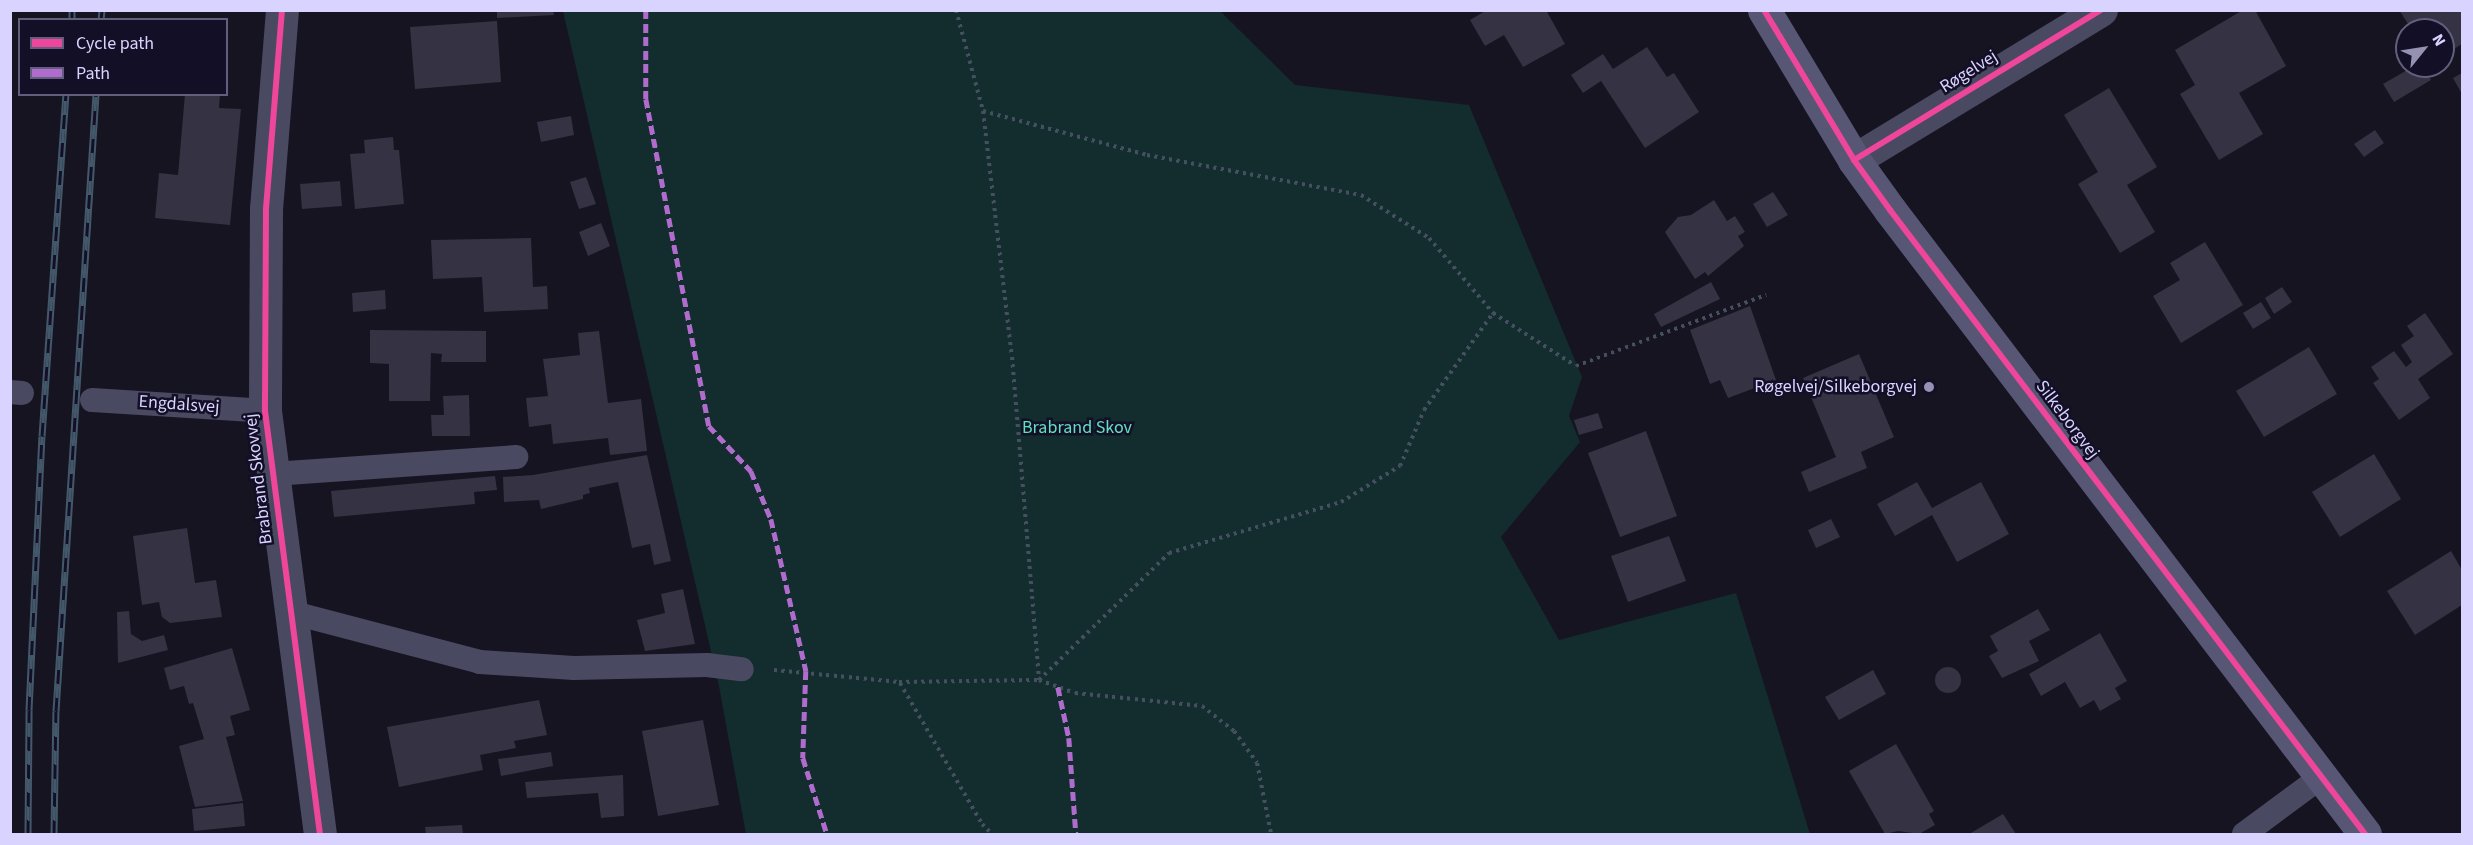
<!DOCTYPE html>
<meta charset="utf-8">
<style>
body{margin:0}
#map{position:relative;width:2473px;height:845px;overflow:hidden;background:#161421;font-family:"Source Sans 3",sans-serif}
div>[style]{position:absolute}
.green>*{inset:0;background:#132c2d}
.building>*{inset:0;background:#343243}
.round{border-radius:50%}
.path>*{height:4px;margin-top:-2px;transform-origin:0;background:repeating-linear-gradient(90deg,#44505f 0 3px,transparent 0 7.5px)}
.lane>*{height:24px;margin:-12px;padding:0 12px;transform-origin:12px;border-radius:12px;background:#4a4962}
.street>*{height:33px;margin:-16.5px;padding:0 16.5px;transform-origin:16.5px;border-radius:16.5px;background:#4a4962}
.secondary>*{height:33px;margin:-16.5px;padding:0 16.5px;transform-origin:16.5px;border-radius:16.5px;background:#575674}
.rail>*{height:7px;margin-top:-3.5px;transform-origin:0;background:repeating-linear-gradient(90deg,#130f26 0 14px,#43596b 0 28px);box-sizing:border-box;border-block:2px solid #43596b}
.quiet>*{height:4.5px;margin-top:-2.25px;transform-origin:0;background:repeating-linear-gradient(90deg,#b06ccc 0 9px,transparent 0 13.5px)}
.cycleway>*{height:6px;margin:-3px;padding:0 3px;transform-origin:3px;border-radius:3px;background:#ed469a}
.dots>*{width:16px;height:16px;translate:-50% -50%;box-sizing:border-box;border:3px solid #130f26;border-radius:50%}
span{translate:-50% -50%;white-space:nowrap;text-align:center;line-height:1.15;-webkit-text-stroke:5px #130f26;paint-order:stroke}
.street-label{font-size:18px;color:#d9d4ff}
.poi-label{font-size:18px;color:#d9d4ff}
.right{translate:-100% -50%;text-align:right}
.park-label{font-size:18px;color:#5fe0c0}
.frame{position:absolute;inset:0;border:12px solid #d9d4ff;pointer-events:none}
.legend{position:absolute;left:18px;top:18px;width:210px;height:78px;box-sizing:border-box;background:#130f26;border:2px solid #625e7d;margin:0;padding:8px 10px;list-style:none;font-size:18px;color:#d9d4ff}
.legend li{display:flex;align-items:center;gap:12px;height:30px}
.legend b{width:30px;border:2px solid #625e7d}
.north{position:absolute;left:2395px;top:18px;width:60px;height:60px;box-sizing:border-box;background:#130f26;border:2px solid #625e7d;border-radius:50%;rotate:60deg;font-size:16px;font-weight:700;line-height:24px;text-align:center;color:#d9d4ff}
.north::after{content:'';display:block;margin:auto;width:21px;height:27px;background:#9591b1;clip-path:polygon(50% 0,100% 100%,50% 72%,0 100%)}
</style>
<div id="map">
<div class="green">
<i style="clip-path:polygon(563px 11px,1220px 11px,1295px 85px,1469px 105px,1582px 377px,1569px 416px,1580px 442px,1501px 537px,1559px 640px,1736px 593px,1810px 834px,746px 834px,719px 686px)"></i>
</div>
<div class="building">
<i style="clip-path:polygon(497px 10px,553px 10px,554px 15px,497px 18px)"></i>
<i style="clip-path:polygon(1487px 10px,1546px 10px,1565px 44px,1523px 67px,1504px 35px,1485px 46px,1470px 20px)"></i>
<i style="clip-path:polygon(2243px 10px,2255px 10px,2286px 66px,2239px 93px,2263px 134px,2219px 160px,2180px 94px,2195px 85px,2175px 50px)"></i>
<i style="clip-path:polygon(2399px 10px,2462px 10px,2462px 44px,2443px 56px,2443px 30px,2412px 30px)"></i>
<i style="clip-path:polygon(497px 21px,501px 82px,415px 89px,410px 27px)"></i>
<i style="clip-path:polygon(1647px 47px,1667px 77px,1674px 73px,1699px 112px,1645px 148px,1601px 81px,1583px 93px,1571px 75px,1603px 54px,1613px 69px)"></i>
<i style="clip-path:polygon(2414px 66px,2422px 66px,2431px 80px,2394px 102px,2383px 84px)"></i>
<i style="clip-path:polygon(2462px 73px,2462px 94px,2453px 78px)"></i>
<i style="clip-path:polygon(2109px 88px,2157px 167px,2127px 185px,2155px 232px,2120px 253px,2078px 184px,2098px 172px,2064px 115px)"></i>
<i style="clip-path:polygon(185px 94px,220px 94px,219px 108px,241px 109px,230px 225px,155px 218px,159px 173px,178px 175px)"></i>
<i style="clip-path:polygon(571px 116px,574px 135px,541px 142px,537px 122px)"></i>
<i style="clip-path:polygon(2375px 130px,2384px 143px,2364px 157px,2354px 144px)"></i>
<i style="clip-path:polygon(393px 137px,394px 150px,399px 150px,404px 204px,355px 209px,350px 154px,365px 153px,364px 140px)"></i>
<i style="clip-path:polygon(586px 177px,596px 204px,579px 209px,570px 182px)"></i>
<i style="clip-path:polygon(340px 181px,342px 206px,302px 209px,300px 184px)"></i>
<i style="clip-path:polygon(1773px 192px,1788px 215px,1767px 227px,1753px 204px)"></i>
<i style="clip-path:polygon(1714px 200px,1727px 221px,1735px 216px,1745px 232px,1738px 236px,1744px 246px,1708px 276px,1705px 272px,1695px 279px,1665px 232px,1678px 217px,1691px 215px)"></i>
<i style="clip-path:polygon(601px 223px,610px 246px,588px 256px,579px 232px)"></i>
<i style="clip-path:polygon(531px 238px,533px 287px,547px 286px,548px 309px,484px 312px,482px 277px,433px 279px,431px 240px)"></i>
<i style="clip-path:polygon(2205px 242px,2243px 305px,2181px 343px,2153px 296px,2180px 280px,2170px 263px)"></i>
<i style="clip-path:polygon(1711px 282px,1720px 299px,1661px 327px,1654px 314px)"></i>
<i style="clip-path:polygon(2282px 287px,2292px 302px,2274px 314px,2265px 298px)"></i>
<i style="clip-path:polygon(385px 290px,386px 309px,353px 312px,352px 293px)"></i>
<i style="clip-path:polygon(2261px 302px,2271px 318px,2253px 329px,2243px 313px)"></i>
<i style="clip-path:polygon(1750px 306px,1776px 380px,1728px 398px,1720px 380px,1710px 384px,1690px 330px)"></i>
<i style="clip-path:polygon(2425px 313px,2453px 354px,2418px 379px,2430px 398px,2399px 420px,2373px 383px,2379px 379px,2371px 367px,2394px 351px,2406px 367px,2412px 362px,2401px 345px,2414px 336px,2407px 326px)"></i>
<i style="clip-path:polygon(370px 330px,486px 331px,486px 362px,441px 362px,442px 354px,431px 353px,430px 401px,389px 401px,389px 364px,370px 363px)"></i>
<i style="clip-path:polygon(599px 331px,608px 403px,641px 399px,647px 451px,610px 455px,608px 438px,553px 444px,551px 424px,529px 427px,526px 398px,548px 396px,543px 359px,580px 355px,578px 333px)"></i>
<i style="clip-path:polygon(2309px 347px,2337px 394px,2264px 437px,2236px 391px)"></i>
<i style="clip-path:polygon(1859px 354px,1894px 437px,1861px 452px,1867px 468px,1809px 492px,1801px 472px,1836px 457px,1803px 378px)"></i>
<i style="clip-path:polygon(469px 395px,470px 436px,432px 436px,431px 415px,444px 415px,443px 396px)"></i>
<i style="clip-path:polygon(1598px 413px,1603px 428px,1579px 435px,1574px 420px)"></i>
<i style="clip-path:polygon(1646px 431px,1677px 516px,1620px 537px,1588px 453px)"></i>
<i style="clip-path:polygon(2374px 454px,2401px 499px,2340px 537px,2312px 492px)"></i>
<i style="clip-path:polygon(647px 455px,671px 561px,654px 565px,650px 544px,632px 548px,618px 482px,589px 488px,590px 493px,583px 495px,583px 499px,541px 509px,539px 500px,504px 502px,503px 477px,533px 475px)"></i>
<i style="clip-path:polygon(495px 476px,497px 490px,474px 492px,475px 504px,334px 517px,331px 491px)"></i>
<i style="clip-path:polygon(1917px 482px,1932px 508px,1981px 482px,2009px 534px,1957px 562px,1932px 515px,1895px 536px,1877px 504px)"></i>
<i style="clip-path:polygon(1831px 519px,1840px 537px,1816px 548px,1808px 530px)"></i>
<i style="clip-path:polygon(187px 528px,195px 583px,216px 580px,222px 617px,170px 623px,162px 617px,159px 602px,142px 605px,133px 536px)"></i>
<i style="clip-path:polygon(1669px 536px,1686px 581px,1628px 602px,1611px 556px)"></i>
<i style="clip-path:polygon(2451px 551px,2462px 570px,2462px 605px,2415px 635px,2387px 591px)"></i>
<i style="clip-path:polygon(683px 589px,695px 644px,645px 651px,637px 620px,665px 613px,661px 594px)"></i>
<i style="clip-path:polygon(2038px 609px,2050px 630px,2029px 641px,2039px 661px,2002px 678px,1989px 656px,1998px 651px,1990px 636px)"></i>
<i style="clip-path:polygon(129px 611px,131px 634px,142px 641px,164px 635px,168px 650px,118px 663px,117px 612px)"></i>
<i style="clip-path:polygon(2100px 633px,2127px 681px,2115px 688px,2121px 699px,2100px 711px,2094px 700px,2080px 708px,2065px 682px,2041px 696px,2029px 674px)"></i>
<i style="clip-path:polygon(232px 648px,250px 710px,230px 716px,235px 735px,226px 737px,243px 801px,195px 807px,179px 746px,204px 739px,193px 703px,189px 704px,184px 686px,170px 690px,164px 668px)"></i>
<i class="round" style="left:1935px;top:667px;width:26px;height:26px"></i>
<i style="clip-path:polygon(1873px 670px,1886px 694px,1839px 720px,1825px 697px)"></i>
<i style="clip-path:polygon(539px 700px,547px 735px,514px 741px,516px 748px,480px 755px,483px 770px,399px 787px,387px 727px)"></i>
<i style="clip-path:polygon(703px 720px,719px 805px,658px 816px,642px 731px)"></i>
<i style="clip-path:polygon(1896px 744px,1934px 811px,1929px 814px,1935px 825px,1919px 834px,1898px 831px,1885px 834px,1849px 771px)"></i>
<i style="clip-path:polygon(551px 752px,553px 766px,501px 776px,498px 759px)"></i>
<i style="clip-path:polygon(623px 775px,624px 816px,601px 818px,598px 793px,527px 798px,525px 782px)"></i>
<i style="clip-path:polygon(243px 803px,245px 826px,194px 831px,192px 809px)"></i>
<i style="clip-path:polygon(2003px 814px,2016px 834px,1969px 834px)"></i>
<i style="clip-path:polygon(462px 825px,463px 834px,426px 834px,425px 827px)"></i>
</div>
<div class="path">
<i style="left:956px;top:10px;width:105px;rotate:75deg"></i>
<i style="left:983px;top:111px;width:248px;rotate:83.3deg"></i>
<i style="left:1012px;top:357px;width:324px;rotate:85.2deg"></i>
<i style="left:1039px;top:680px;width:38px;rotate:20deg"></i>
<i style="left:1075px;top:693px;width:128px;rotate:5.8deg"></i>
<i style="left:1202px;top:706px;width:41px;rotate:38deg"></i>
<i style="left:1234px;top:731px;width:39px;rotate:54deg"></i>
<i style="left:1257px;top:763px;width:72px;rotate:78.8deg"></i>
<i style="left:983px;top:111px;width:170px;rotate:15deg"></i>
<i style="left:1147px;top:155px;width:218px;rotate:10.6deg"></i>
<i style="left:1361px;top:195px;width:80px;rotate:32.3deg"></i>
<i style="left:1429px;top:238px;width:99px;rotate:49.5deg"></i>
<i style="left:1493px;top:313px;width:98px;rotate:32.6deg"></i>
<i style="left:1576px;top:366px;width:203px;rotate:-20.5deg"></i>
<i style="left:774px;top:670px;width:126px;rotate:5.5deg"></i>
<i style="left:899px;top:682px;width:140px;rotate:-0.8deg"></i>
<i style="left:1039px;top:680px;width:182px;rotate:-44.3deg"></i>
<i style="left:1169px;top:553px;width:179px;rotate:-16.5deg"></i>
<i style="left:1341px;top:502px;width:69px;rotate:-31.4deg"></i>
<i style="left:1400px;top:466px;width:61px;rotate:-66.8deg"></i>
<i style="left:1424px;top:410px;width:119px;rotate:-54.6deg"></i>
<i style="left:900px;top:683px;width:163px;rotate:59.8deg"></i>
<i style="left:982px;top:824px;width:14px;rotate:45deg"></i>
</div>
<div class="lane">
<i style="left:10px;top:392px;width:12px;rotate:5deg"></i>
<i style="left:92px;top:400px;width:173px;rotate:3.6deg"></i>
<i style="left:273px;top:474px;width:244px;rotate:-4deg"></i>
<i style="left:290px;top:612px;width:196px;rotate:14.7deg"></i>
<i style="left:480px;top:662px;width:94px;rotate:3.7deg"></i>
<i style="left:574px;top:668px;width:133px;rotate:-1.3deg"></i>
<i style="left:707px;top:665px;width:35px;rotate:7deg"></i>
<i style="left:2244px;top:834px;width:96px;rotate:-36.5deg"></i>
</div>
<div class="street">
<i style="left:282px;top:10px;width:200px;rotate:94.6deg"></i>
<i style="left:266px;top:209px;width:202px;rotate:90.3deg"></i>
<i style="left:265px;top:411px;width:427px;rotate:82.6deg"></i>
<i style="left:1854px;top:160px;width:289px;rotate:-31.3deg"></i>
</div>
<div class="secondary">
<i style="left:1764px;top:10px;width:175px;rotate:59deg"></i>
<i style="left:1854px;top:160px;width:62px;rotate:54.2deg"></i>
<i style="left:1890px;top:210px;width:784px;rotate:52.72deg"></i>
</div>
<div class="rail">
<i style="left:72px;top:20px;width:10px;rotate:-90deg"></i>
<i style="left:101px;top:20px;width:10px;rotate:-84deg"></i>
<i style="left:28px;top:834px;width:124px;rotate:-89.5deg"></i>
<i style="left:29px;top:710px;width:274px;rotate:-87.3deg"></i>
<i style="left:42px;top:436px;width:343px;rotate:-86deg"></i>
<i style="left:54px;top:834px;width:123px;rotate:-89.1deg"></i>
<i style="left:56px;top:711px;width:618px;rotate:-86.29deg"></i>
</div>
<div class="quiet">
<i style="left:646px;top:10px;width:89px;rotate:90deg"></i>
<i style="left:646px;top:99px;width:333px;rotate:79.1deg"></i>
<i style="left:709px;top:426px;width:62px;rotate:47deg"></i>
<i style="left:751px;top:471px;width:52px;rotate:67.4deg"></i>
<i style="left:771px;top:519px;width:156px;rotate:77deg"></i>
<i style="left:806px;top:671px;width:87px;rotate:92deg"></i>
<i style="left:803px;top:758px;width:80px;rotate:72.5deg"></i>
<i style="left:1058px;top:687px;width:52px;rotate:77.8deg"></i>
<i style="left:1069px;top:738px;width:96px;rotate:85.8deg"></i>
</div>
<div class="cycleway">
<i style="left:282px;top:10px;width:200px;rotate:94.6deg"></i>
<i style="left:266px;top:209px;width:202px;rotate:90.3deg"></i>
<i style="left:265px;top:411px;width:427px;rotate:82.6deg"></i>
<i style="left:1764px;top:10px;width:175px;rotate:59deg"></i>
<i style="left:1854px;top:160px;width:62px;rotate:54.2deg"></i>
<i style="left:1890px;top:210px;width:784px;rotate:52.72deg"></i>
<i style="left:1854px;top:160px;width:289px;rotate:-31.3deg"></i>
</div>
<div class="dots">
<i style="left:1929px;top:387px;background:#9591b1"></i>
</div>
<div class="street-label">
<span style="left:1969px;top:72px;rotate:-32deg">Røgelvej</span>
<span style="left:179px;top:405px;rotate:4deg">Engdalsvej</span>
<span style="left:2067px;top:420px;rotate:53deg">Silkeborgvej</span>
<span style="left:259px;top:479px;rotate:-97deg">Brabrand Skovvej</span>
</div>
<div class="poi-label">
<span class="right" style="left:1917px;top:387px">Røgelvej/Silkeborgvej</span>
</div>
<div class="park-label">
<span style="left:1077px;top:428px">Brabrand Skov</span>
</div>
<div class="frame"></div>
<ul class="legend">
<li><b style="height:8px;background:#ed469a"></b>Cycle path</li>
<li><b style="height:8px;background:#b06ccc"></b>Path</li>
</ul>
<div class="north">N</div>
</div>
